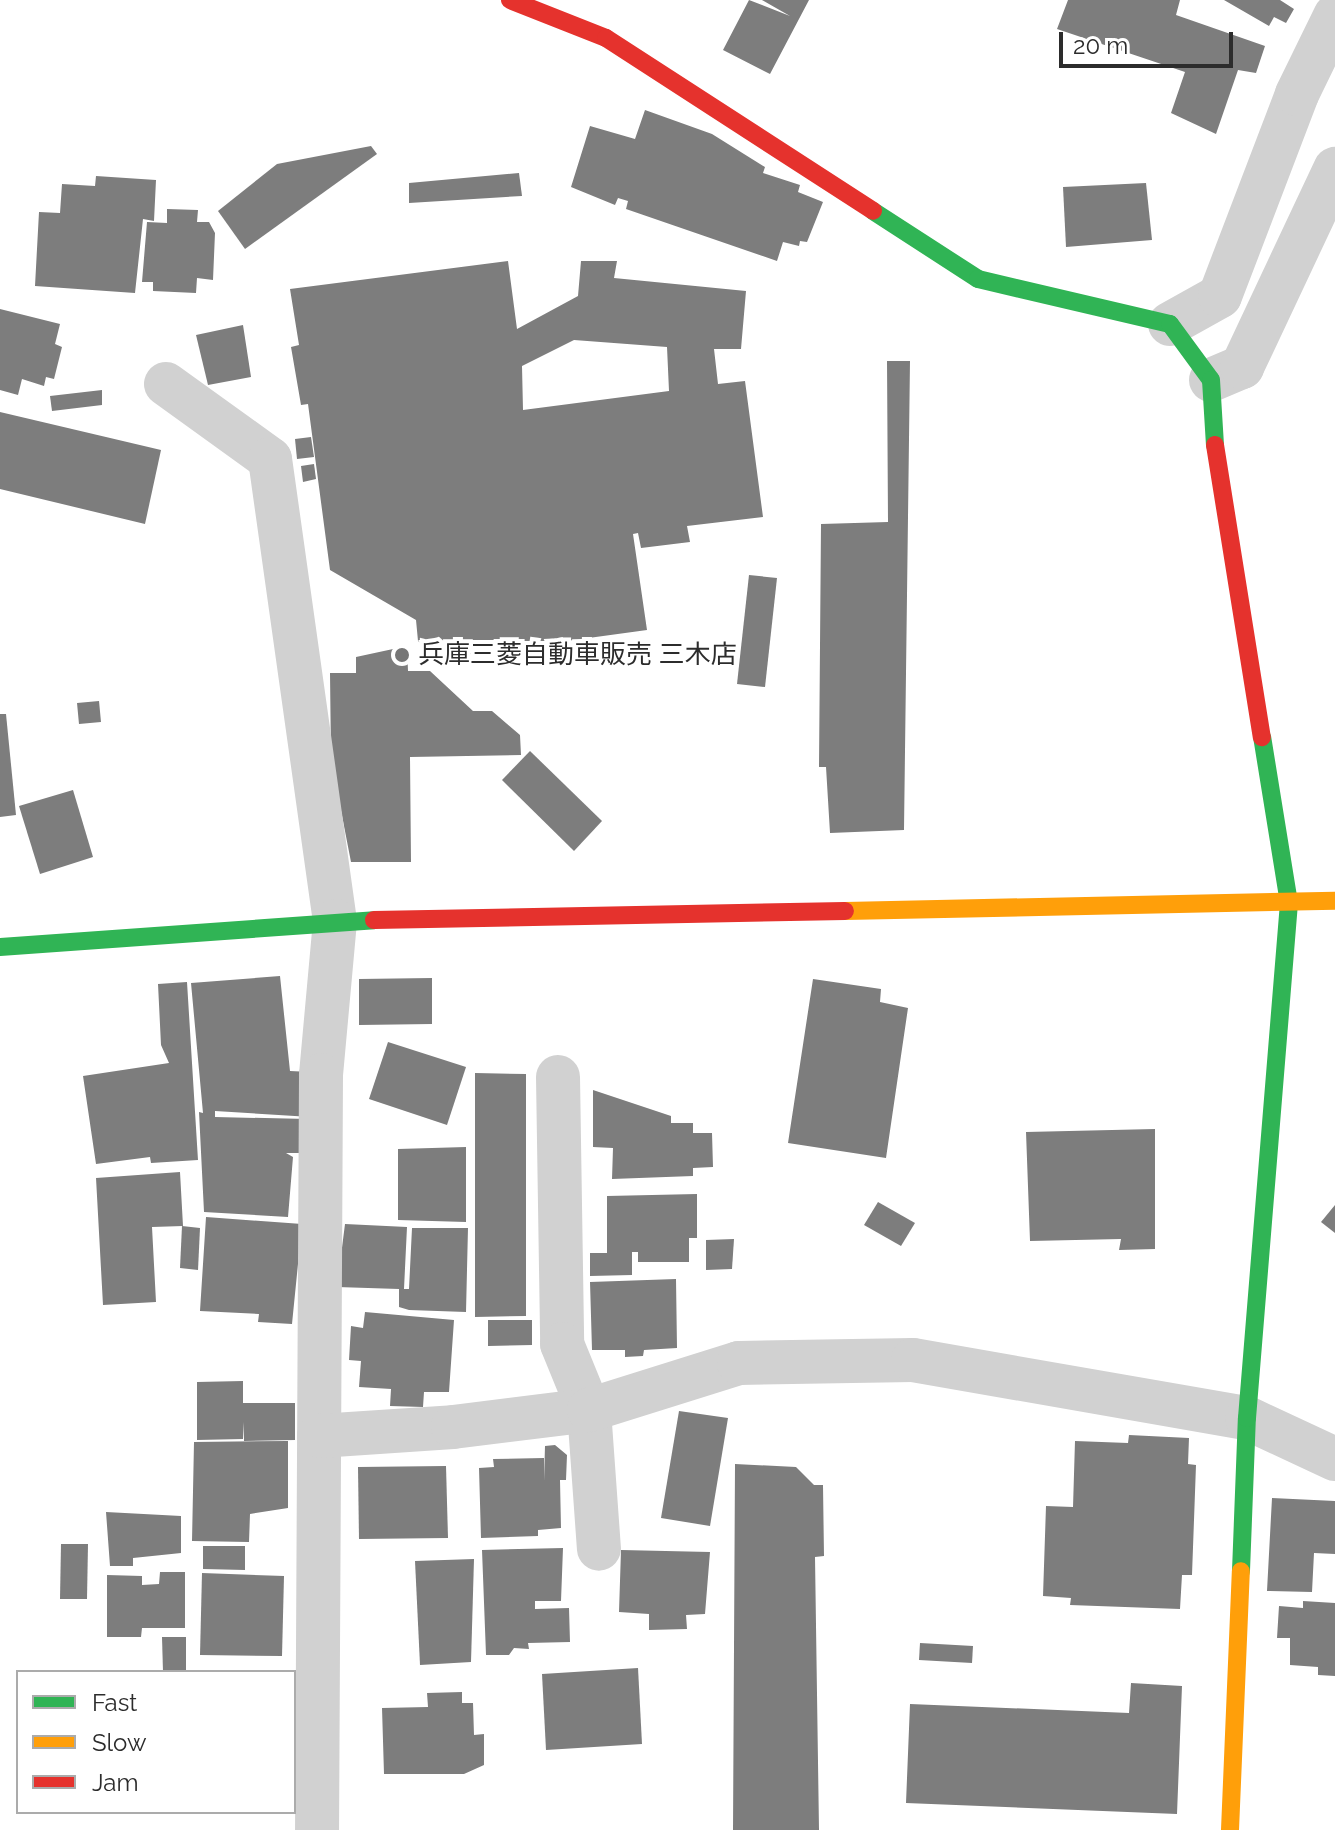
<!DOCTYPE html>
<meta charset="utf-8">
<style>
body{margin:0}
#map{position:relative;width:1335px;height:1830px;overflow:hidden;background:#fff;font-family:Raleway,"Noto Sans JP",sans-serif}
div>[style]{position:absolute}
.building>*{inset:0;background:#7d7d7d}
.street>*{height:44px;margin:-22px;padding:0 22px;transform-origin:22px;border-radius:22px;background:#d1d1d1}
.fast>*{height:18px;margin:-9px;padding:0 9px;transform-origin:9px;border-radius:9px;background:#30b455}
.slow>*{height:18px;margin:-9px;padding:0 9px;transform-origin:9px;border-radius:9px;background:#ff9f0a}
.jam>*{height:18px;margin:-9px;padding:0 9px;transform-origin:9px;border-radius:9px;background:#e5322d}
.dots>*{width:22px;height:22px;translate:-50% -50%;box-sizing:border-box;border:4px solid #fff;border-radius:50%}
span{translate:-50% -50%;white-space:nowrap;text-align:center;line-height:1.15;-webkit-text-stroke:8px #fff;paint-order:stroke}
.poi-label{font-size:26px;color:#2c2c2c}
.left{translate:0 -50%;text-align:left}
.legend{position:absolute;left:16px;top:1670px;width:280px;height:144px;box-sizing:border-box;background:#fff;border:2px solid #ababab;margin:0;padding:10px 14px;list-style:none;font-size:24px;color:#2c2c2c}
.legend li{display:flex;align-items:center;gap:16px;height:40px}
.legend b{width:40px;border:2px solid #ababab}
.scale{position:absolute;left:1059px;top:32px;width:174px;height:36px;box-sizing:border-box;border:4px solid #2c2c2c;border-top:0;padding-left:10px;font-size:24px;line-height:28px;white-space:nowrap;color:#2c2c2c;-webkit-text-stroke:6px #fff;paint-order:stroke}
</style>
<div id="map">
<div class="building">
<i style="clip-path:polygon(749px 0,790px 16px,762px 0,809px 0,770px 74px,723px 50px)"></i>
<i style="clip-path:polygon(1068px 0,1180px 0,1176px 15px,1265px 46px,1256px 73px,1238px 70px,1216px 134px,1171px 113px,1185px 72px,1057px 29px)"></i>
<i style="clip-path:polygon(1224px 0,1280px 0,1294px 9px,1286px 23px,1274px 17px,1269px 26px)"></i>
<i style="clip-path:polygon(645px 110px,712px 134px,765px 167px,763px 173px,800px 185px,798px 192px,823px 202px,807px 242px,800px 241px,799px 246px,783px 242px,777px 261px,626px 209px,628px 201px,618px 198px,615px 205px,571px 187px,590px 126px,635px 139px)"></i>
<i style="clip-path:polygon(371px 146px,377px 154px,245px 249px,218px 211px,277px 164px)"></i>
<i style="clip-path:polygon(519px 173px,522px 196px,409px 203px,409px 183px)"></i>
<i style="clip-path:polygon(96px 176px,156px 180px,154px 221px,143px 219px,135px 293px,35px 286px,39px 212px,60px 213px,62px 184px,95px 186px)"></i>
<i style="clip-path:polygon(1146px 183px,1152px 240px,1066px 247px,1063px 187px)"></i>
<i style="clip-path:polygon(167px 209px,198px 210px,197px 222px,209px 222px,215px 233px,213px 280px,197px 278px,196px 293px,153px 291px,153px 282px,142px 282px,147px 222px,167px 223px)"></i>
<i style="clip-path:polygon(evenodd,508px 261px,517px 329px,578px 296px,581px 261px,617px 261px,614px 278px,746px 291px,741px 349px,714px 349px,718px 384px,745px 381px,763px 517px,687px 526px,690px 542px,641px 548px,638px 533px,633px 534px,647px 630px,442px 658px,418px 641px,416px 620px,330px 570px,308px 404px,301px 405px,291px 347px,299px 345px,290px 289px,508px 261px,574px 340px,667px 347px,669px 391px,523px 410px,522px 366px,574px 340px)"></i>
<i style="clip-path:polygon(0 309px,60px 324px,55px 344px,62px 347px,54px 379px,46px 377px,44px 386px,22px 379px,18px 395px,0 390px)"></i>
<i style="clip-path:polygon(243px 325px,251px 377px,208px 385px,196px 335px)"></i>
<i style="clip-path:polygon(887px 361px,910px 361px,904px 830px,830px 833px,826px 767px,819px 767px,821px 524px,888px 522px)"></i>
<i style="clip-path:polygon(102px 390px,102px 405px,52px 411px,50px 396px)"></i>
<i style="clip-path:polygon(0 412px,161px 450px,145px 524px,0 489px)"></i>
<i style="clip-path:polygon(311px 437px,314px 457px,297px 459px,295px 439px)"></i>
<i style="clip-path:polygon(314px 464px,316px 479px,303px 482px,301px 466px)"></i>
<i style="clip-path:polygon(749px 575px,777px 578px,765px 687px,737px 684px)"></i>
<i style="clip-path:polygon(407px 646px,408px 671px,430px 671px,473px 711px,492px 711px,520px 735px,521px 755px,410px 757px,411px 862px,351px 862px,331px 759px,330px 673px,356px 673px,356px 657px)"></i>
<i style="clip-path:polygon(99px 701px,101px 722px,79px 724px,77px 703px)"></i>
<i style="clip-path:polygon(0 714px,6px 714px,16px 815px,0 817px)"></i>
<i style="clip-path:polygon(530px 751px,602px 821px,574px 851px,502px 780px)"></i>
<i style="clip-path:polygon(73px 790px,93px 857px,40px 874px,19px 806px)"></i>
<i style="clip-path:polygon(280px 976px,290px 1071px,311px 1072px,311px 1117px,215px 1111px,215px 1117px,308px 1119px,306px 1153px,286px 1153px,293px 1157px,288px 1217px,204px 1212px,199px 1112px,203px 1113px,191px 983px)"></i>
<i style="clip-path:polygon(432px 978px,432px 1024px,359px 1025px,359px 979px)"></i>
<i style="clip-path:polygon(813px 979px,881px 989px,880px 1002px,908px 1008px,886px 1158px,788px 1143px)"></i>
<i style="clip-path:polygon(187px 982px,198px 1160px,151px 1163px,150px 1157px,96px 1164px,83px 1076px,169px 1063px,161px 1045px,158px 984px)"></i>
<i style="clip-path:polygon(388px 1042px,466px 1067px,447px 1125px,369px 1099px)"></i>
<i style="clip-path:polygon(475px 1073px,526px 1074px,526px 1316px,475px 1317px)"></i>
<i style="clip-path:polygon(593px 1090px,671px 1116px,671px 1123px,693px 1123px,693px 1133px,712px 1133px,713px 1167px,693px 1168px,693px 1176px,612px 1179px,613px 1148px,593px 1147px)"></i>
<i style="clip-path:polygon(1155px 1129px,1155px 1249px,1119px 1250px,1121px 1239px,1030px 1241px,1026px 1132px)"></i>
<i style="clip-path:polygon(466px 1147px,466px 1222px,398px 1220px,398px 1149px)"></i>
<i style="clip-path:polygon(180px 1172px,183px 1226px,152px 1227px,156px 1302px,103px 1305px,96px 1178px)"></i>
<i style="clip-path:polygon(697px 1194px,697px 1238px,689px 1238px,689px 1262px,638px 1262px,638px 1252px,632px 1252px,632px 1275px,590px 1276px,590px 1253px,607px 1253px,607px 1196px)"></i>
<i style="clip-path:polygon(878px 1202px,915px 1223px,901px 1246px,864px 1225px)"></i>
<i style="clip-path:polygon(1335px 1205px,1335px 1233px,1321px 1222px)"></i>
<i style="clip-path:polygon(206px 1217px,302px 1224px,292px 1324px,258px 1322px,259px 1314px,200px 1311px)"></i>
<i style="clip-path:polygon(345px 1224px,407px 1227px,404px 1289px,409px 1289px,412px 1228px,468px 1228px,466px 1312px,409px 1310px,399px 1307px,399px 1289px,337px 1287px)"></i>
<i style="clip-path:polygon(182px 1226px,200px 1228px,198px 1270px,180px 1268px)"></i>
<i style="clip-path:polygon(734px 1239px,732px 1269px,706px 1270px,706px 1240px)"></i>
<i style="clip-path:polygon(676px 1279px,677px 1348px,644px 1350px,643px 1356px,625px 1357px,625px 1350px,592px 1350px,590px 1282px)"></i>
<i style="clip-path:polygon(365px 1312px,454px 1320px,449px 1392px,424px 1392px,423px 1407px,390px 1406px,391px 1389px,359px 1387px,361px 1361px,349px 1360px,351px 1326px,363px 1328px)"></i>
<i style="clip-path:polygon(488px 1320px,532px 1320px,532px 1345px,488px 1346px)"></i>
<i style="clip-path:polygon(243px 1381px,243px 1403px,295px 1403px,295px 1440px,244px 1441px,244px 1422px,243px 1439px,197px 1440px,197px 1382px)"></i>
<i style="clip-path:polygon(679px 1411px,728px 1418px,710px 1526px,661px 1518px)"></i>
<i style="clip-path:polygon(1129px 1435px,1189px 1438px,1188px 1464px,1196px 1465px,1192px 1575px,1182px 1575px,1180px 1609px,1070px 1605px,1071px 1598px,1043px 1596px,1046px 1506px,1073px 1507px,1075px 1441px,1128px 1443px)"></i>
<i style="clip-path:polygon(288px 1441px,288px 1508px,250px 1514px,249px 1542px,192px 1541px,194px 1442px)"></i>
<i style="clip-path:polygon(555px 1445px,567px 1455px,566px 1480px,560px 1480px,561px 1528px,538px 1530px,538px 1536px,481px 1538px,479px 1468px,494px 1467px,493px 1459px,544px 1458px,544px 1481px,545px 1446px)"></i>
<i style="clip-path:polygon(735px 1464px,796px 1467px,814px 1485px,823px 1485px,824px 1556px,815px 1557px,819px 1830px,733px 1830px)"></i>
<i style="clip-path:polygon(446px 1466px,448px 1538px,359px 1539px,358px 1467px)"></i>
<i style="clip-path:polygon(1272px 1498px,1335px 1501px,1335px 1554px,1314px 1553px,1312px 1592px,1267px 1591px)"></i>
<i style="clip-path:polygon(106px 1512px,181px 1516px,181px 1553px,133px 1558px,133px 1566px,110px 1566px)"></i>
<i style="clip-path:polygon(61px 1544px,88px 1544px,87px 1599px,60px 1599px)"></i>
<i style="clip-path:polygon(203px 1546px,245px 1546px,245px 1570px,203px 1569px)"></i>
<i style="clip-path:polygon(563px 1548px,561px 1601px,535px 1601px,535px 1609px,569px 1608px,570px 1642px,528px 1643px,529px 1649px,514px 1648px,509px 1655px,486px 1655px,482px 1550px)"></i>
<i style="clip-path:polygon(621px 1550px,710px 1552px,705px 1614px,686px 1615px,687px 1629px,649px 1630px,649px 1614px,619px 1612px)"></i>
<i style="clip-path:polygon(474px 1559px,471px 1662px,420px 1665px,415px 1561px)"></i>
<i style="clip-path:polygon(160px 1572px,185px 1572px,185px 1628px,142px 1628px,141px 1637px,107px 1637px,107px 1575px,142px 1576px,142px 1585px,159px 1584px)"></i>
<i style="clip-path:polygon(202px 1573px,284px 1576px,282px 1656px,200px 1655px)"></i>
<i style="clip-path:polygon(1303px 1601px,1335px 1603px,1335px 1676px,1318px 1675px,1318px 1667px,1290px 1665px,1290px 1638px,1277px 1638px,1279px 1606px,1303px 1608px)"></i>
<i style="clip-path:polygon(162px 1637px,186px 1637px,186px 1672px,163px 1672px)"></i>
<i style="clip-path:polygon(920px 1643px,973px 1646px,972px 1663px,919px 1660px)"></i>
<i style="clip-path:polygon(638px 1668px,642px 1744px,546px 1750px,542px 1674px)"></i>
<i style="clip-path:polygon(1131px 1683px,1182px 1686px,1177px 1814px,906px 1803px,910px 1704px,1129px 1713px)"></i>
<i style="clip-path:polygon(462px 1692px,462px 1703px,473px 1703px,474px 1735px,484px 1734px,484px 1765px,464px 1774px,384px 1774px,382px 1708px,428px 1707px,427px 1693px)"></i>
</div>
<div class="street">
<i style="left:1170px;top:324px;width:57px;rotate:-29.2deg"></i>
<i style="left:1220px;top:296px;width:216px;rotate:-69.1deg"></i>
<i style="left:1297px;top:94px;width:87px;rotate:-64deg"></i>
<i style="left:1211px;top:380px;width:34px;rotate:-23deg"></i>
<i style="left:1242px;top:367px;width:219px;rotate:-64.8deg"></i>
<i style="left:166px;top:384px;width:128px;rotate:35.8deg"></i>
<i style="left:270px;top:459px;width:467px;rotate:82deg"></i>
<i style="left:335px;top:921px;width:155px;rotate:95.2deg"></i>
<i style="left:321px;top:1075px;width:755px;rotate:90.3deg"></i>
<i style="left:558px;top:1077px;width:267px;rotate:89.1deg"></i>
<i style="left:562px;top:1344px;width:71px;rotate:67.8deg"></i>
<i style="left:589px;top:1410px;width:139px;rotate:85.9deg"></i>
<i style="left:319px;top:1436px;width:134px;rotate:-3.8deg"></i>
<i style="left:453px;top:1427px;width:137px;rotate:-7.1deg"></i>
<i style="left:589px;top:1410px;width:157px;rotate:-17.4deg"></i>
<i style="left:739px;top:1363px;width:174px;rotate:-1deg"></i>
<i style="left:913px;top:1360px;width:339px;rotate:9.9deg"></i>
<i style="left:1247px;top:1418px;width:97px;rotate:25deg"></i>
</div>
<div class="fast">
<i style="left:873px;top:211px;width:125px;rotate:32.9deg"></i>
<i style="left:978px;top:279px;width:197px;rotate:13.2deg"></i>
<i style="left:1170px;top:324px;width:69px;rotate:53.8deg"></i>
<i style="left:1211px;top:380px;width:65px;rotate:86.5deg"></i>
<i style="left:0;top:947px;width:375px;rotate:-4.1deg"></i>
<i style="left:1241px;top:1571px;width:153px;rotate:-87.8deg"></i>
<i style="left:1247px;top:1418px;width:517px;rotate:-85.34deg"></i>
<i style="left:1289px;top:903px;width:168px;rotate:-99.2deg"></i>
</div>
<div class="slow">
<i style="left:845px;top:911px;width:490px;rotate:-1.2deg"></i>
<i style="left:1230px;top:1830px;width:259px;rotate:-87.6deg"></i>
</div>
<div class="jam">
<i style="left:510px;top:0;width:103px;rotate:21.6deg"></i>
<i style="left:606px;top:38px;width:318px;rotate:32.9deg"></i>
<i style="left:1215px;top:445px;width:296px;rotate:80.9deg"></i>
<i style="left:374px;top:920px;width:471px;rotate:-1.1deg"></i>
</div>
<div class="dots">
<i style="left:402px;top:655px;background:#767676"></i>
</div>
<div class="poi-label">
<span class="left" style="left:418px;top:655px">兵庫三菱自動車販売 三木店</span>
</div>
<ul class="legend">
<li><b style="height:10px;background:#30b455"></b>Fast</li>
<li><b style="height:10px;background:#ff9f0a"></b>Slow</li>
<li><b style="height:10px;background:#e5322d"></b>Jam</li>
</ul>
<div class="scale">20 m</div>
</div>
